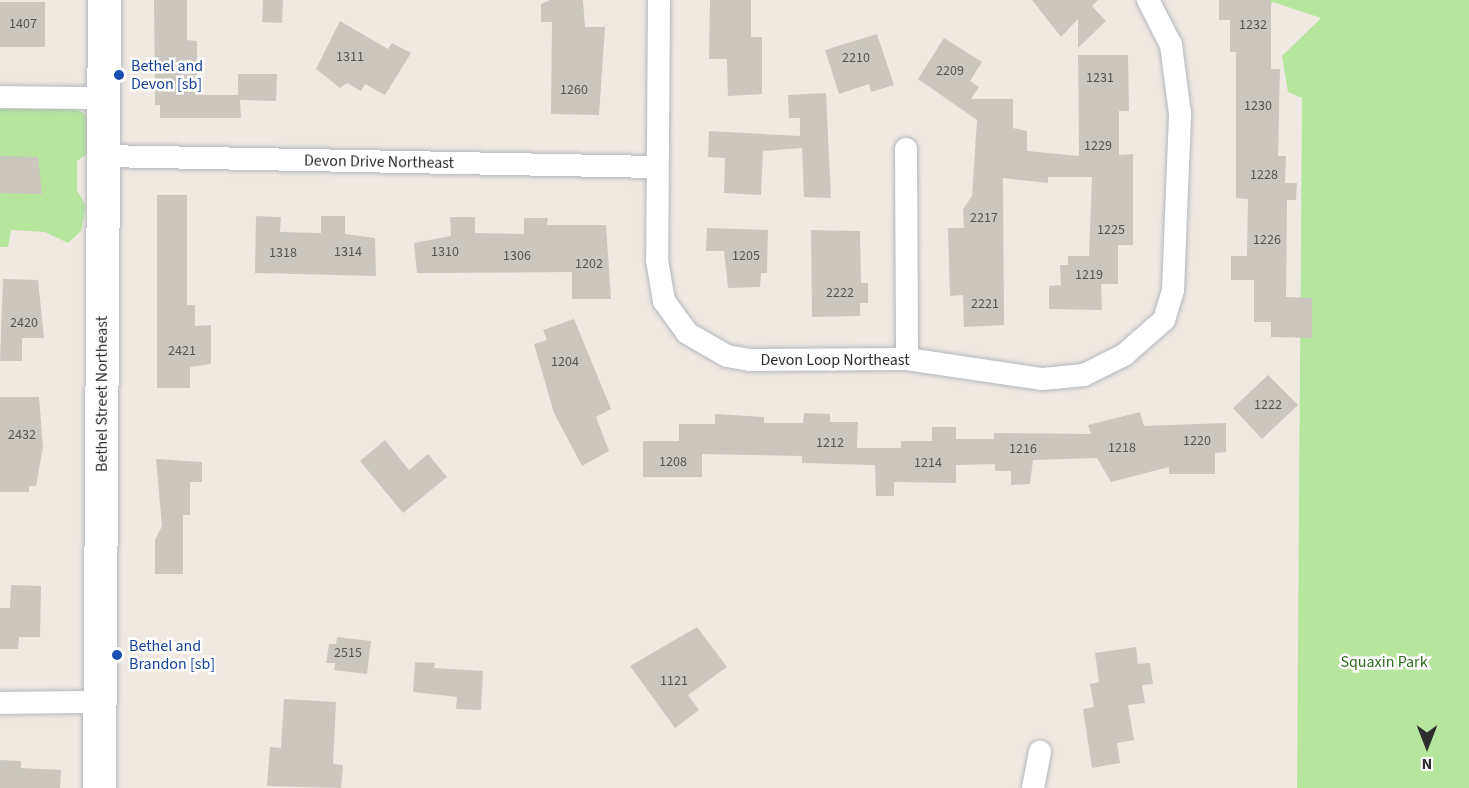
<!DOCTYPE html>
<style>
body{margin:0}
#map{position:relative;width:1469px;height:788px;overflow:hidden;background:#efe9e1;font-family:"Source Sans 3",sans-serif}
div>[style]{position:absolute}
.green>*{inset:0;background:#b6e59e}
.building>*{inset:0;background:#cbc7bf}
.roads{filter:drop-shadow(0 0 2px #b4b7c1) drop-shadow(0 0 2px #b4b7c1)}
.street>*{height:22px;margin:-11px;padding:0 11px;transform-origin:11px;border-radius:11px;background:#fff}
.secondary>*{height:33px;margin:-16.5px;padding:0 16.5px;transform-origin:16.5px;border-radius:16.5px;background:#fff}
.dots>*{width:16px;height:16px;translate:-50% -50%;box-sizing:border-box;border:3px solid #fff;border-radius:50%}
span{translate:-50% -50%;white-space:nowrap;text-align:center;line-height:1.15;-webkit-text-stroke:5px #fff;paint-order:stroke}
.number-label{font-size:14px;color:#555452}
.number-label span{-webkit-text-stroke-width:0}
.transit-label{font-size:16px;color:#164399}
.left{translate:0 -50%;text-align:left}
.street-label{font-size:16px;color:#2e2e2e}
.park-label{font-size:16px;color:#2c6e1b}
.north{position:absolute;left:1397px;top:716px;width:60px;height:60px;-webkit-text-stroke:4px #fff;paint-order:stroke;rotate:180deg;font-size:16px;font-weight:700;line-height:24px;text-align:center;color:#2e2e2e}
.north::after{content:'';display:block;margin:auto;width:21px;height:27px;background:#2e2e2e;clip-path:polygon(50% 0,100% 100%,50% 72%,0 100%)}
</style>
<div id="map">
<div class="green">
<i style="clip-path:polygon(1237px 0,1469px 0,1469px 788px,1297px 788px,1302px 98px,1288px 92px,1282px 56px,1321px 18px,1273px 2px,1268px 10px)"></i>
<i style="clip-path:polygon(62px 103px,86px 114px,93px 135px,94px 149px,77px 161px,77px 190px,86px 206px,81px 231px,68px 243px,45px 232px,11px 230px,8px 247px,0 247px,0 104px)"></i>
</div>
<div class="building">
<i style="clip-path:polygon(154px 0,187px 0,187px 40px,197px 41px,197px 81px,203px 81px,203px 95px,238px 95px,238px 74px,277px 74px,276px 101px,240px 100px,241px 118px,160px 118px,160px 105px,155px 105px)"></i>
<i style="clip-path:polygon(263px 0,283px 0,282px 23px,262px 22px)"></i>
<i style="clip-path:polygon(550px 0,583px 0,585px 27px,605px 27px,599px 115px,551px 114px,552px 22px,541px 22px,541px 4px)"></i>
<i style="clip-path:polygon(710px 0,751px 0,751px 37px,762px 37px,762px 94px,728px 96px,727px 59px,709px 59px)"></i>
<i style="clip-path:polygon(1032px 0,1098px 0,1092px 6px,1106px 21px,1078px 48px,1078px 19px,1061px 37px)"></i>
<i style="clip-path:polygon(1219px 0,1271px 0,1271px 69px,1280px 69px,1278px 156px,1286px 156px,1285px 183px,1297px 183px,1296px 200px,1287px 200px,1286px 297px,1312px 298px,1312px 338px,1271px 337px,1271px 322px,1254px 322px,1254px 280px,1231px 280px,1231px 256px,1247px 256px,1248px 199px,1236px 198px,1236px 52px,1230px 52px,1230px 20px,1219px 20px)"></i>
<i style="clip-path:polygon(0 2px,45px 2px,45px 47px,0 47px)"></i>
<i style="clip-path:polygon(340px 21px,388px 49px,392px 43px,411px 53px,385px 95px,365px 84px,361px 91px,347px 83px,340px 88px,316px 69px)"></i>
<i style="clip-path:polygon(877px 34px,894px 85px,871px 92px,869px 84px,839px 94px,825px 50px)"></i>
<i style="clip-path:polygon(944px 38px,982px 62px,970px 81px,979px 87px,971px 99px,1013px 99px,1013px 128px,1027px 131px,1027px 151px,1079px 156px,1078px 55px,1128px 55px,1129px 111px,1119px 111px,1119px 155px,1133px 154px,1133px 245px,1118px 245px,1118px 284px,1101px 284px,1102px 310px,1049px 309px,1049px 286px,1061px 285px,1060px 265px,1068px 265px,1068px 256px,1089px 256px,1092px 177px,1048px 177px,1048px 183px,1003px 178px,1004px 325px,964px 327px,963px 295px,950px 296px,948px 228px,964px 228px,963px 209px,972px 196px,977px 120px,918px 79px)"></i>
<i style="clip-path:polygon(826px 93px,831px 198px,804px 197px,802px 148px,763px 151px,761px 195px,724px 193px,725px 158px,708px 157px,709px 131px,800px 136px,800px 118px,789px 118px,788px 95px)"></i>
<i style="clip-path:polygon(0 156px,38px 157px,42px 194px,0 193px)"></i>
<i style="clip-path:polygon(157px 195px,187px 195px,187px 305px,195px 305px,195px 326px,211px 325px,211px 364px,190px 367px,190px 388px,157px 388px)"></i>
<i style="clip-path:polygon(256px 216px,281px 217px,280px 232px,321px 233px,321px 216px,345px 216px,345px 234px,375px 238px,376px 276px,255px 273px)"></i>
<i style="clip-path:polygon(450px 217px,475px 217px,475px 233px,524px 234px,524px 218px,548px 218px,547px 225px,606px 225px,611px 299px,572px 299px,572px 272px,417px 273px,414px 243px,451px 236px)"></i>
<i style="clip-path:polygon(707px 228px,768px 230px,767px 273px,761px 273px,760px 287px,728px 288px,724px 251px,706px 251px)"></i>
<i style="clip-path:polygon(811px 230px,860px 231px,861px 283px,868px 283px,868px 303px,860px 303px,860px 316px,812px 317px)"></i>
<i style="clip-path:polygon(3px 279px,38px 280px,44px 338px,22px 338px,22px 361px,0 361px)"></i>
<i style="clip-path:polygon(574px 319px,611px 409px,596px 417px,609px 451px,582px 466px,554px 413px,534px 344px,547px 340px,543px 330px)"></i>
<i style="clip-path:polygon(1268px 375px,1298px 405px,1262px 439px,1233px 408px)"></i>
<i style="clip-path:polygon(0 397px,39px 397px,43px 447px,36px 486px,29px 486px,29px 492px,0 492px)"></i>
<i style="clip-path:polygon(1140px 412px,1144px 426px,1226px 423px,1226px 452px,1215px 453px,1215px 474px,1169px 474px,1169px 467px,1111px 482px,1097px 458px,1033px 460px,1030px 484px,1011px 485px,1011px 471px,995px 471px,995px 464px,956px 465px,956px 483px,894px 482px,894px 496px,876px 496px,875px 465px,802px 463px,802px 456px,702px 454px,702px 477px,643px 477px,643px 441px,679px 441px,679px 424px,715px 424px,715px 414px,764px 417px,764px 423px,803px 423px,804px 413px,830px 414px,830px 422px,858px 422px,857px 448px,901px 448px,901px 441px,932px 441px,932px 427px,956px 427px,956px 439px,994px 439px,994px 433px,1091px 434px,1088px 425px)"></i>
<i style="clip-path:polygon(385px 440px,409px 470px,428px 454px,447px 477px,403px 513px,360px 461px)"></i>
<i style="clip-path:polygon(156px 459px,202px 462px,202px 482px,190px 482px,190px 515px,183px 515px,183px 574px,155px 574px,155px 540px,162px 526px)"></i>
<i style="clip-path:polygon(11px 585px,41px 586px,40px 637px,19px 637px,18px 649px,0 649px,0 608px,10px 608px)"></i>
<i style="clip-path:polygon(697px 627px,727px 667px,688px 695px,699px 710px,675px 728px,630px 666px)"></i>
<i style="clip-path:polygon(337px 637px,371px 641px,367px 674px,334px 670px,335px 663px,326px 663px,329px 644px,336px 644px)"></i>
<i style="clip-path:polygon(1136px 647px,1138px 664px,1150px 663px,1153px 684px,1142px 685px,1145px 703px,1128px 705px,1134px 740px,1117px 743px,1120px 763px,1092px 768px,1083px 709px,1094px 707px,1090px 684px,1099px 682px,1095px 653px)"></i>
<i style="clip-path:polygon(415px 662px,435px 663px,434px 668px,483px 671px,481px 710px,456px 709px,457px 697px,413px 692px)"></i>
<i style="clip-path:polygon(284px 699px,336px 702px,333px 764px,343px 765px,341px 788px,267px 786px,270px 747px,281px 748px)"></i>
<i style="clip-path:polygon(0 760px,21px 761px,21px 768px,61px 770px,60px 788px,0 788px)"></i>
</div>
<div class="roads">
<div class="street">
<i style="left:659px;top:0;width:260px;rotate:90.4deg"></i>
<i style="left:657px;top:260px;width:42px;rotate:80.3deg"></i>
<i style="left:664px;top:301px;width:39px;rotate:54deg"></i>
<i style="left:687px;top:333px;width:46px;rotate:29.9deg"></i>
<i style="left:727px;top:356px;width:23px;rotate:10deg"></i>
<i style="left:750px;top:360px;width:157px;rotate:-0.4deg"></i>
<i style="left:907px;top:359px;width:137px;rotate:8.4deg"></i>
<i style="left:1043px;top:379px;width:41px;rotate:-5.6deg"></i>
<i style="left:1084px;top:375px;width:45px;rotate:-26.6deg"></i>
<i style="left:1124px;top:355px;width:53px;rotate:-41.2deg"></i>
<i style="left:1164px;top:320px;width:31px;rotate:-73deg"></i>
<i style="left:1173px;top:290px;width:176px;rotate:-87.7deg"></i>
<i style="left:1180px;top:114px;width:70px;rotate:-97.4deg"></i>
<i style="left:1171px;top:45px;width:51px;rotate:-117.1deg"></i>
<i style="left:0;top:97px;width:104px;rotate:0.6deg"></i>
<i style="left:906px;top:149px;width:210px;rotate:89.7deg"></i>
<i style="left:103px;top:156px;width:553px;rotate:1.14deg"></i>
<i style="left:0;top:703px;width:102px;rotate:-0.6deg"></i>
<i style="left:1033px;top:788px;width:37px;rotate:-79deg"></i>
</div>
<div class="secondary">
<i style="left:99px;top:788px;width:788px;rotate:-89.64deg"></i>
</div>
</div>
<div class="dots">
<i style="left:119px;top:75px;background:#1a4fb4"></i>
<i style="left:117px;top:655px;background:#1a4fb4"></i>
</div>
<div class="number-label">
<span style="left:23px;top:24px">1407</span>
<span style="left:1253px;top:25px">1232</span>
<span style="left:350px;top:57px">1311</span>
<span style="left:856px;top:58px">2210</span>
<span style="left:950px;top:71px">2209</span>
<span style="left:1100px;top:78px">1231</span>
<span style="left:574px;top:90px">1260</span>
<span style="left:1258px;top:106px">1230</span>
<span style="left:1098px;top:146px">1229</span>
<span style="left:1264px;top:175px">1228</span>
<span style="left:984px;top:218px">2217</span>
<span style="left:1111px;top:230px">1225</span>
<span style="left:1267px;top:240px">1226</span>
<span style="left:348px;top:252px">1314</span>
<span style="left:445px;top:252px">1310</span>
<span style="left:283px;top:253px">1318</span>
<span style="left:517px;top:256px">1306</span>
<span style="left:746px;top:256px">1205</span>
<span style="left:589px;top:264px">1202</span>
<span style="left:1089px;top:275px">1219</span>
<span style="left:840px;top:293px">2222</span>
<span style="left:985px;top:304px">2221</span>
<span style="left:24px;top:323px">2420</span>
<span style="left:182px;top:351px">2421</span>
<span style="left:565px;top:362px">1204</span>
<span style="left:1268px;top:405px">1222</span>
<span style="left:22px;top:435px">2432</span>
<span style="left:1197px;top:441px">1220</span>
<span style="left:830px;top:443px">1212</span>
<span style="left:1122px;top:448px">1218</span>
<span style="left:1023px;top:449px">1216</span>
<span style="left:673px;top:462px">1208</span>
<span style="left:928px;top:463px">1214</span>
<span style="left:348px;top:653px">2515</span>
<span style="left:674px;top:681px">1121</span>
</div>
<div class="transit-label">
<span class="left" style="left:131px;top:75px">Bethel and<br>Devon [sb]</span>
<span class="left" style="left:129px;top:655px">Bethel and<br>Brandon [sb]</span>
</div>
<div class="street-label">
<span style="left:379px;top:162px;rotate:1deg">Devon Drive Northeast</span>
<span style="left:835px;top:360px">Devon Loop Northeast</span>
<span style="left:102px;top:394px;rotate:-90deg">Bethel Street Northeast</span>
</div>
<div class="park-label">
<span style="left:1384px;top:662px">Squaxin Park</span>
</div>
<div class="north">N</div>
</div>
